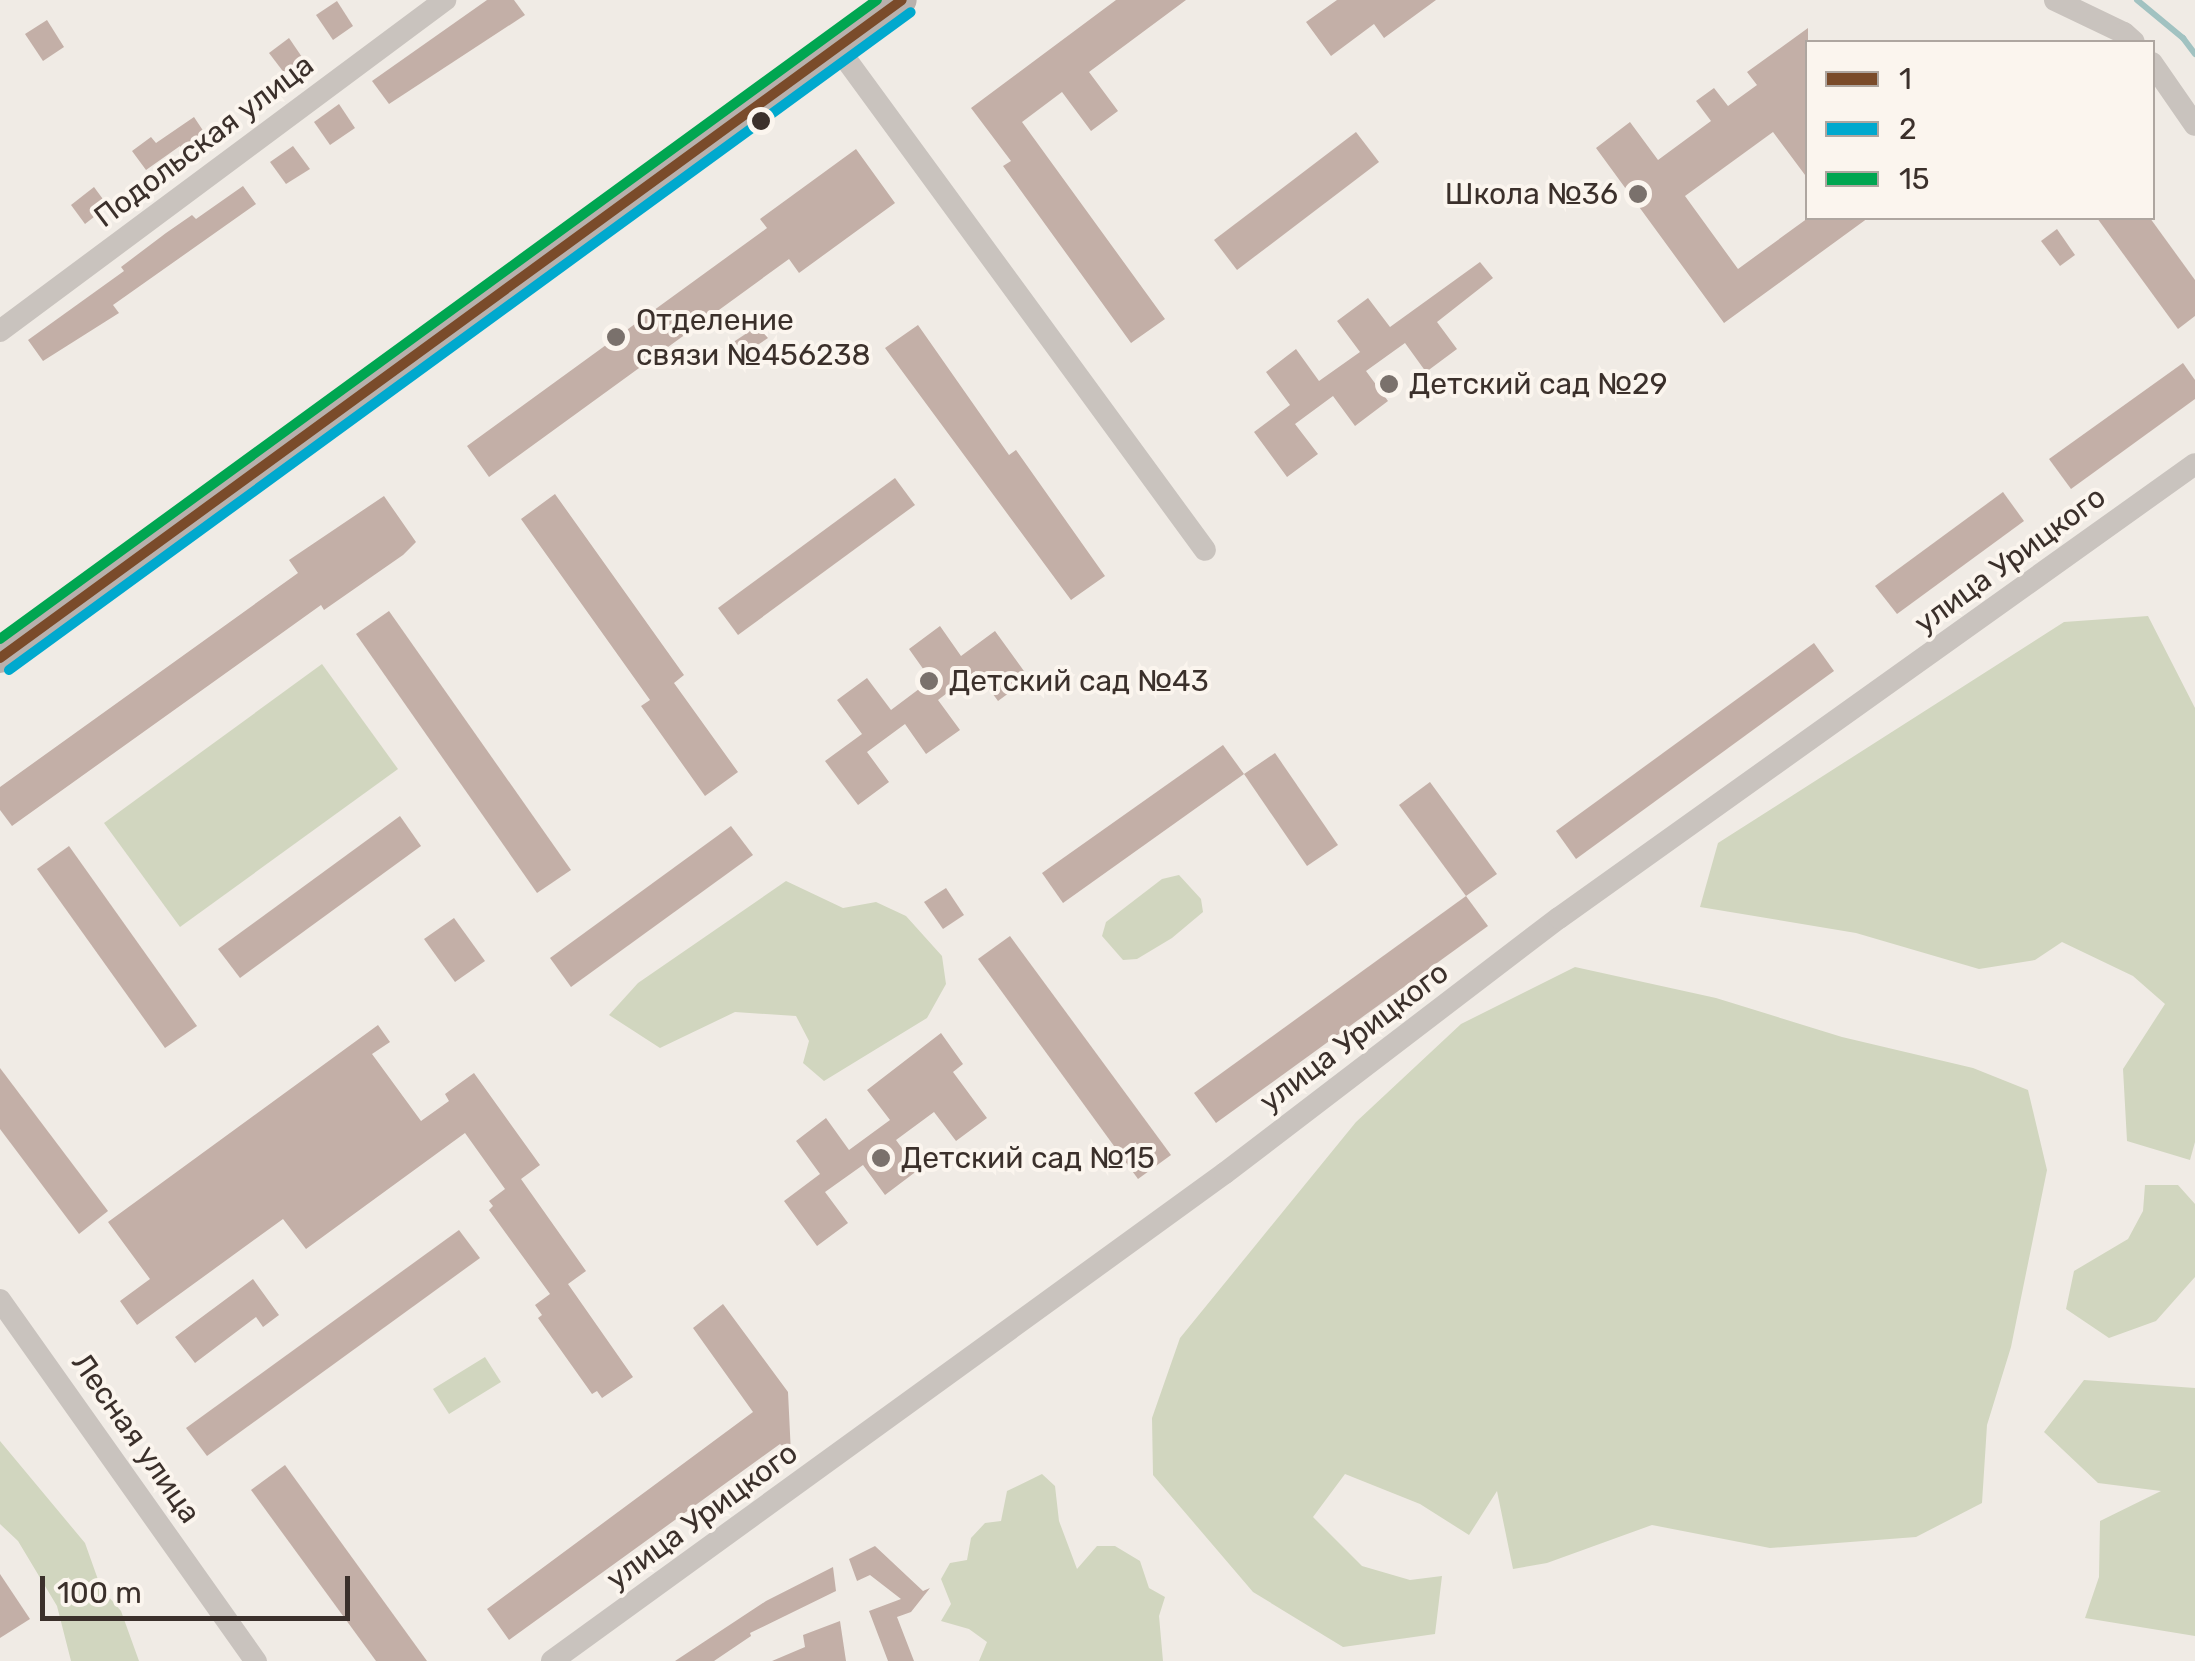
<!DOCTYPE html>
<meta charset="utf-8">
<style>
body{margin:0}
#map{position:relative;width:2195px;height:1661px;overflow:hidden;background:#f0ebe5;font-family:Rubik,sans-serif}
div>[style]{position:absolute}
.green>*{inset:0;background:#d1d6bf}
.stream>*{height:6px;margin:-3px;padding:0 3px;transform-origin:3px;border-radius:3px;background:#a1c2c1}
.building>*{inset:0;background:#c3afa7}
.minor>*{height:22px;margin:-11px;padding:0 11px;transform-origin:11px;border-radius:11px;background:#c9c3be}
.major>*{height:30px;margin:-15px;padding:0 15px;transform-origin:15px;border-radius:15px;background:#b8b1ad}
.bus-1>*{height:10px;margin:-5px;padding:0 5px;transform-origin:5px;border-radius:5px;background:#7a4b2a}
.bus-2>*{height:10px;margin:-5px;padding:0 5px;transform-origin:5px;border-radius:5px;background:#00a9ce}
.bus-3>*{height:10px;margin:-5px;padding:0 5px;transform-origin:5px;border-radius:5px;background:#00a651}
.dots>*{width:28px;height:28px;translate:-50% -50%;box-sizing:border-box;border:5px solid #fbf5ee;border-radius:50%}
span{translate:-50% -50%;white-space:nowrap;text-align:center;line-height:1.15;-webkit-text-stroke:8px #fbf5ee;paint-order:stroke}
.street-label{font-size:30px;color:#3b302b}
.poi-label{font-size:30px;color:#3b302b}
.right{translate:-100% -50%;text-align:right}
.left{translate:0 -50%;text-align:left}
.legend{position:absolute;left:1805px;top:40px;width:350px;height:180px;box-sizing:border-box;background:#fbf5ee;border:2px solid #aea6a0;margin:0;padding:12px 18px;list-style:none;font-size:30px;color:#3b302b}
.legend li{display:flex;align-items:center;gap:20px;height:50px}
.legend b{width:50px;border:2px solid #aea6a0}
.scale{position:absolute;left:40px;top:1576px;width:310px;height:45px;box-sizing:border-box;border:5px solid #3b302b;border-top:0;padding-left:12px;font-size:30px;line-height:35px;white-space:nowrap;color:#3b302b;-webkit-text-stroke:8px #fbf5ee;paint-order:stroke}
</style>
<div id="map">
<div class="green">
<i style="clip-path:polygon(2148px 616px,2195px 708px,2195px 1142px,2190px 1160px,2127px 1141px,2123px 1069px,2165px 1004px,2133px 976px,2062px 942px,2035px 960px,1979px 969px,1856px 933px,1700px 907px,1718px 843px,2064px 622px)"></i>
<i style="clip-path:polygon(322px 664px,398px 769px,180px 927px,104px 823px)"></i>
<i style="clip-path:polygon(1179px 875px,1201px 899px,1203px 912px,1172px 938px,1137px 959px,1123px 960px,1102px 936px,1106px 922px,1162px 879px)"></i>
<i style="clip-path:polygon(786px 881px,843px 908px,876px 902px,906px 916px,942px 956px,946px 984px,927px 1018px,824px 1081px,803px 1063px,809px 1041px,796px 1016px,735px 1012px,660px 1048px,609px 1015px,638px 983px)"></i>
<i style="clip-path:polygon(1575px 967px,1716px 998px,1842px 1037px,1973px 1068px,2028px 1090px,2047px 1170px,2011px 1347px,1987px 1425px,1982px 1503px,1916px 1537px,1770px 1548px,1652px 1525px,1547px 1563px,1513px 1569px,1497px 1491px,1469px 1535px,1420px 1504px,1345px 1474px,1313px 1517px,1362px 1566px,1410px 1580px,1442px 1576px,1435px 1634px,1343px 1647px,1253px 1592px,1153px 1475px,1152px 1418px,1180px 1338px,1356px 1122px,1461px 1024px)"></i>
<i style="clip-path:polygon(2145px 1185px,2178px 1185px,2195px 1204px,2195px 1277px,2156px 1321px,2109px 1338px,2066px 1309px,2074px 1271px,2128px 1239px,2143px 1211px)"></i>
<i style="clip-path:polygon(485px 1357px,501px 1382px,449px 1414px,433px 1389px)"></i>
<i style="clip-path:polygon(2084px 1380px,2195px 1388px,2195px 1636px,2085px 1618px,2099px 1577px,2100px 1521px,2161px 1491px,2098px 1483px,2044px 1432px)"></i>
<i style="clip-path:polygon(0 1441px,85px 1543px,101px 1588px,121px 1611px,139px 1661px,71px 1661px,57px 1606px,18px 1541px,0 1524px)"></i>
<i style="clip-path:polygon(1042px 1474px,1055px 1486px,1059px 1521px,1077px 1569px,1097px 1546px,1115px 1546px,1140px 1561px,1149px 1588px,1165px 1597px,1159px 1616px,1163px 1661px,979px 1661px,987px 1642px,969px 1629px,941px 1621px,951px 1604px,941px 1579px,950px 1563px,967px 1560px,971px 1538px,985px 1523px,1001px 1521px,1007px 1491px)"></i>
</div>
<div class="stream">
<i style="left:2137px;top:0;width:60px;rotate:39.6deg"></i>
<i style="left:2183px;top:38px;width:20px;rotate:53deg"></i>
</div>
<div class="building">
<i style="clip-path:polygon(487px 0,514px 0,525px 15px,389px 104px,372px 81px)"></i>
<i style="clip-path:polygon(1116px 0,1186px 0,1089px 72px,1118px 111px,1091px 131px,1062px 92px,1022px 122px,1165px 319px,1131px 343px,1003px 166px,1011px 161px,971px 108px)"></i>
<i style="clip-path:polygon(1337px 0,1436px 0,1384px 38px,1374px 24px,1331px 56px,1306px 22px)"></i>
<i style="clip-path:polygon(337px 1px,353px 26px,333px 40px,316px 15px)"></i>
<i style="clip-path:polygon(47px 20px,64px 47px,43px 61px,25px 34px)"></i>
<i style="clip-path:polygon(1808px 28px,1808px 179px,1773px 132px,1685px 196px,1738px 269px,1808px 218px,1868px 218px,1724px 323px,1596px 148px,1630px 122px,1658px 160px,1711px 121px,1696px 101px,1714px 88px,1728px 106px,1757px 85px,1747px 72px)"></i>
<i style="clip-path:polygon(289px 38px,304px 60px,285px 74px,269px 53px)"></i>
<i style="clip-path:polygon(339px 104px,355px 128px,330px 145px,314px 122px)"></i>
<i style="clip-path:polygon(194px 117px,206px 135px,183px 150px,180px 146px,146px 170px,132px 151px,151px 137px,156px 143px)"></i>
<i style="clip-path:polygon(1356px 132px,1379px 162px,1237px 270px,1214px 240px)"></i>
<i style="clip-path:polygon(293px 146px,310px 169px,286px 184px,270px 162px)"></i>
<i style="clip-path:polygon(856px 149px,895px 203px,799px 273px,789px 259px,489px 477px,467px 446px,767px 228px,760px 219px)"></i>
<i style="clip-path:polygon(243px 186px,256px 204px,113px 305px,119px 313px,43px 361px,28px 340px,124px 271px,121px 267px,166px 233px,192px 215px,196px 219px)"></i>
<i style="clip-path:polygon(94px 187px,108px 206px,85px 224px,71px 205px)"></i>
<i style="clip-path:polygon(2097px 218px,2150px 218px,2195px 280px,2195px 316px,2178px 329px)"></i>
<i style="clip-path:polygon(2057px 229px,2075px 255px,2060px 266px,2041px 241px)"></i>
<i style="clip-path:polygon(1480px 262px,1493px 278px,1437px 322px,1457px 349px,1426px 372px,1405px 343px,1366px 371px,1388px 401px,1355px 426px,1333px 396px,1295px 424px,1318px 454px,1287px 477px,1254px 432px,1290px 405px,1266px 372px,1296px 349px,1319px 381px,1360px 352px,1337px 321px,1368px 298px,1390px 327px)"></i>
<i style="clip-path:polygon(759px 325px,768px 338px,738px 358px,729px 345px)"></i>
<i style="clip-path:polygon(918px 325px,1009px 455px,1016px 450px,1105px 576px,1071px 600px,885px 348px)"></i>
<i style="clip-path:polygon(2183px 363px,2195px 380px,2195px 399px,2071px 489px,2049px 459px)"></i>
<i style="clip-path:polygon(895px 478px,915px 505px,738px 635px,718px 608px)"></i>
<i style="clip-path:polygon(2003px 492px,2024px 521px,1897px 614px,1875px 586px)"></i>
<i style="clip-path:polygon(555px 494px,684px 675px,674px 683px,738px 772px,705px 796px,641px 706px,650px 700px,521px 519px)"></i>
<i style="clip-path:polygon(384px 496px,416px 542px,403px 555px,324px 610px,321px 605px,12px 826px,0 810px,0 787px,298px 573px,289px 560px)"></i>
<i style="clip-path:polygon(389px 611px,571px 870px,537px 893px,356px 634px)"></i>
<i style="clip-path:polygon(940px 626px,961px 656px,995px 631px,1029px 678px,998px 701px,976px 671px,938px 700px,960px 730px,926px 754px,905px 724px,867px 752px,889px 782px,858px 805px,825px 761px,862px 734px,837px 700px,867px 678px,891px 710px,931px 680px,909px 649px)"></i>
<i style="clip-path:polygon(1814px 643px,1834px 671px,1576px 859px,1556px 831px)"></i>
<i style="clip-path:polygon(1223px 745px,1244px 774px,1063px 903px,1042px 873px)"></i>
<i style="clip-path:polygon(1275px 753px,1338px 845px,1307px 866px,1244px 774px)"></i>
<i style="clip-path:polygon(1430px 782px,1497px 874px,1466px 896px,1399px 805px)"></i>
<i style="clip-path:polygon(400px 816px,421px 846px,240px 978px,218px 949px)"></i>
<i style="clip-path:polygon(731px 826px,753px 855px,571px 987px,550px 958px)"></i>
<i style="clip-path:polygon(69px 846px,197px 1026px,165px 1048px,37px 869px)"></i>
<i style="clip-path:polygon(946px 888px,964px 915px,943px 929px,924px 902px)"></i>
<i style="clip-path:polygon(1466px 896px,1488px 926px,1216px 1123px,1194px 1093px)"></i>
<i style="clip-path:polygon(454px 918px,485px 961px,455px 982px,424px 939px)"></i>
<i style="clip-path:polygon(1010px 936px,1171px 1155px,1138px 1179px,978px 959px)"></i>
<i style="clip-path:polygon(378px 1025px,390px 1042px,372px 1054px,421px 1121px,449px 1101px,445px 1094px,474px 1073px,540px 1165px,521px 1179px,586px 1271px,568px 1284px,633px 1377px,602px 1398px,597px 1391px,592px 1394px,538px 1318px,542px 1315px,535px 1305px,550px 1294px,489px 1210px,493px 1206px,489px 1201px,505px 1189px,465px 1133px,306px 1249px,283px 1219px,137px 1325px,120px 1301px,150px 1279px,108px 1222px)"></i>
<i style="clip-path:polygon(941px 1033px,963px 1064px,953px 1072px,987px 1118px,956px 1141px,934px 1112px,896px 1140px,918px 1170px,885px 1195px,863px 1165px,825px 1192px,848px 1223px,817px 1246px,784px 1201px,820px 1174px,796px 1141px,826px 1118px,849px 1150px,890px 1120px,867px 1090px)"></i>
<i style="clip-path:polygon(0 1068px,108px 1211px,79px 1234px,0 1129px)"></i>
<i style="clip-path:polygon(459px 1230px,480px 1258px,207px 1456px,186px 1428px)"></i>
<i style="clip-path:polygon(253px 1279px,279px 1315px,263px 1327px,256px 1317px,195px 1363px,175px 1337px)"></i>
<i style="clip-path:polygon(723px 1304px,788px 1392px,791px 1454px,780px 1444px,509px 1640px,487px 1609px,753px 1412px,693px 1328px)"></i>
<i style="clip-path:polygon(285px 1465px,427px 1661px,376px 1661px,251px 1490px)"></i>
<i style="clip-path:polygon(875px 1546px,923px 1591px,930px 1588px,911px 1612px,897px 1617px,914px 1661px,888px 1661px,869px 1611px,901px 1599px,870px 1575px,857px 1581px,849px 1559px)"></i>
<i style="clip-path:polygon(833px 1567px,836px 1591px,750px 1633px,751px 1636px,714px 1661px,675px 1661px,766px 1601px)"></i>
<i style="clip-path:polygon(0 1574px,30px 1619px,0 1638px)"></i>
<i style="clip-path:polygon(840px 1621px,846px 1661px,772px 1661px,805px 1647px,803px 1635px)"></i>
</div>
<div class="minor">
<i style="left:2055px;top:0;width:76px;rotate:25.6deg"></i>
<i style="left:2124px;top:33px;width:13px;rotate:42deg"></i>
<i style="left:837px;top:47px;width:623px;rotate:53.81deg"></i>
<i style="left:2152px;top:63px;width:75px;rotate:55.3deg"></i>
<i style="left:0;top:331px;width:555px;rotate:-36.64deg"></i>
<i style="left:0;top:1300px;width:443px;rotate:54.7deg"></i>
<i style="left:552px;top:1661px;width:831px;rotate:-35.95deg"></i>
<i style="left:1225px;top:1173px;width:420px;rotate:-37.4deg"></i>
<i style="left:1559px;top:918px;width:781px;rotate:-35.52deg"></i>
</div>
<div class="major">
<i style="left:0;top:658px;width:1116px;rotate:-36.11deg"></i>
</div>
<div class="bus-1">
<i style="left:0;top:658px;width:1116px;rotate:-36.11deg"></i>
</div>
<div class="bus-2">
<i style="left:9px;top:670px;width:1116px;rotate:-36.11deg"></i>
</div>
<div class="bus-3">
<i style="left:0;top:639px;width:1085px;rotate:-36.08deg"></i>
</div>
<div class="dots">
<i style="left:761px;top:121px;background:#3b302b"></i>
<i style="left:1638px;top:194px;background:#7a716c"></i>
<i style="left:616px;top:337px;background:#7a716c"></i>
<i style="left:1389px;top:384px;background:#7a716c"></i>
<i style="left:929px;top:681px;background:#7a716c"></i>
<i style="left:881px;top:1158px;background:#7a716c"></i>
</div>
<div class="street-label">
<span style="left:204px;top:141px;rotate:-37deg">Подольская улица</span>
<span style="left:2010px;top:560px;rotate:-36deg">улица Урицкого</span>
<span style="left:1354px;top:1037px;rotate:-37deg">улица Урицкого</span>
<span style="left:136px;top:1438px;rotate:55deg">Лесная улица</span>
<span style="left:702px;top:1516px;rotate:-36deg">улица Урицкого</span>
</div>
<div class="poi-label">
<span class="right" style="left:1618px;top:194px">Школа №36</span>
<span class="left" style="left:636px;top:337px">Отделение<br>связи №456238</span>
<span class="left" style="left:1409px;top:384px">Детский сад №29</span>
<span class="left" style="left:949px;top:681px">Детский сад №43</span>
<span class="left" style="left:901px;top:1158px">Детский сад №15</span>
</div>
<ul class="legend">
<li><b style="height:12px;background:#7a4b2a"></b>1</li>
<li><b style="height:12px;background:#00a9ce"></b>2</li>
<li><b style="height:12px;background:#00a651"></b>15</li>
</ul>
<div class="scale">100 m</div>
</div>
